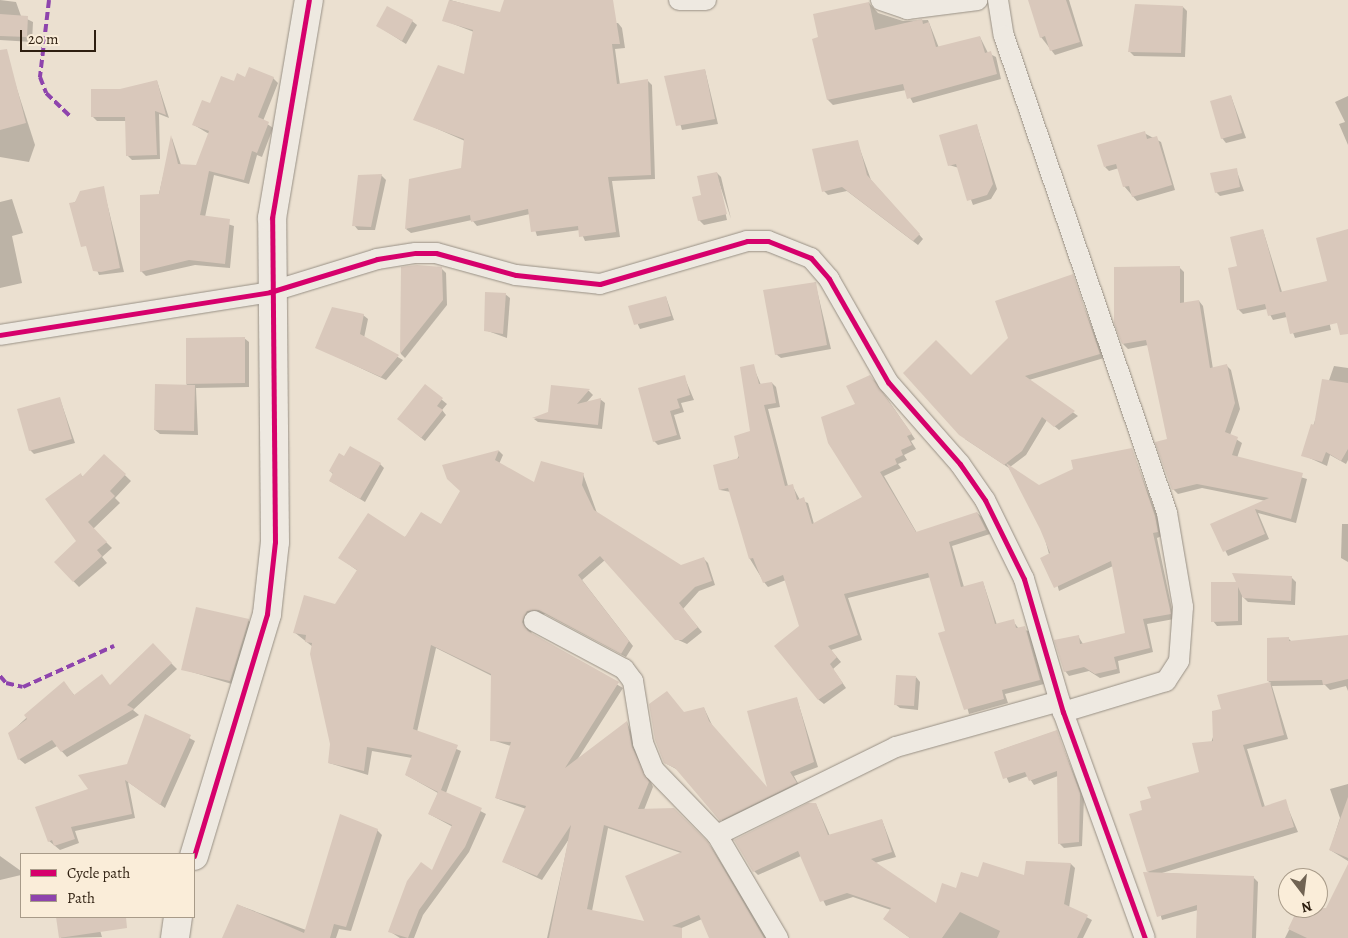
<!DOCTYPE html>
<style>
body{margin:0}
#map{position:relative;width:1348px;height:938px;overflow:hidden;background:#ebe0d0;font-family:Alegreya,serif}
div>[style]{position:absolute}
.shadow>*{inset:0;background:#0003}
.building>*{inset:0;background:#d9c8bb}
.roads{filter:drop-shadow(0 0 1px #989085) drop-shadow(0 0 1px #989085)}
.street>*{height:20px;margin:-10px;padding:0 10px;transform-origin:10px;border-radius:10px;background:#eee9e1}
.secondary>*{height:28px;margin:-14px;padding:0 14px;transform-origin:14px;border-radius:14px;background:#eee9e1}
.quiet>*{height:4px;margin-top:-2px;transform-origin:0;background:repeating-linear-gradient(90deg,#8e44ad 0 8px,transparent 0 12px)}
.cycleway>*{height:5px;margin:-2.5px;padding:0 2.5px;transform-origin:2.5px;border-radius:2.5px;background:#d6006c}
span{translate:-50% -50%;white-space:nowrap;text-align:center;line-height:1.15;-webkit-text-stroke:4px #faedd9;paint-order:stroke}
.legend{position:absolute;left:20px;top:853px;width:175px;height:65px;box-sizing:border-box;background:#faedd9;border:1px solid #a89b89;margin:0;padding:6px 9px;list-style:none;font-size:15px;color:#2e1f10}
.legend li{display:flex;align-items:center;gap:10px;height:25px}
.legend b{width:25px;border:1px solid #a89b89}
.north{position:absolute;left:1278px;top:868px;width:50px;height:50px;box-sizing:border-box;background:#faedd9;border:1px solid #a89b89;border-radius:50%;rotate:165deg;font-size:14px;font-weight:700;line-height:20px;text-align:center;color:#2e1f10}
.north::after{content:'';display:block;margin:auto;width:18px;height:22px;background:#706353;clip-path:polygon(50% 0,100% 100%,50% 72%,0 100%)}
.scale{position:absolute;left:20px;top:30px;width:76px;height:22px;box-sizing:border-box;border:2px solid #2e1f10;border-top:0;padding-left:6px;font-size:15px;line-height:18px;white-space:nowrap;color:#2e1f10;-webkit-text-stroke:4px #faedd9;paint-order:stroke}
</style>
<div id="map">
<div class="shadow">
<i style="clip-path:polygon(0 0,16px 2px,21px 16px,33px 22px,32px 42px,0 40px)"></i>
<i style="clip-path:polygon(450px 0,501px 14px,506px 0,532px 0,537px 24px,618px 23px,622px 28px,625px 48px,615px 49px,620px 85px,647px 80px,652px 85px,655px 179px,612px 181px,620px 237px,585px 241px,580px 230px,537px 236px,530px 214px,477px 226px,472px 220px,411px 233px,406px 229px,462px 169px,465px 141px,415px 119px,465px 75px,474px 32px,443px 20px)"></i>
<i style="clip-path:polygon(1034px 0,1069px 0,1083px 46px,1055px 55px,1041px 37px)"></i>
<i style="clip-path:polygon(869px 3px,878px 13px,903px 21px,928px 20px,939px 48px,980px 37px,988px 53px,996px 57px,1001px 79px,913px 103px,906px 90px,833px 105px,828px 100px,820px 38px)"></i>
<i style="clip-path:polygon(1183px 7px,1187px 11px,1185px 57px,1134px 56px,1129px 51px)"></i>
<i style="clip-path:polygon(412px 21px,417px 25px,406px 44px,378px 26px)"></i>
<i style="clip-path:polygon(705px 70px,718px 124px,682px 130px,666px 77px)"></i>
<i style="clip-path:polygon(246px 78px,273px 78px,278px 83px,263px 121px,273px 128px,262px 157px,257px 155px,249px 184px,214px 175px,205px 217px,234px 226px,230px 268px,195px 265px,146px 276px,141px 271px,172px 138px,181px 165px,197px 167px,209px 134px,194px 125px,235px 82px)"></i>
<i style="clip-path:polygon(157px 81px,169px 118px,159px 114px,160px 159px,132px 160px,128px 156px,127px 121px,97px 121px,93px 117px,120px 90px)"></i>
<i style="clip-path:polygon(15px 83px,35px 145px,29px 162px,0 157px,0 87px)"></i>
<i style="clip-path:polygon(1231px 96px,1246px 138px,1226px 143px,1222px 138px)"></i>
<i style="clip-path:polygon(1348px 96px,1348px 145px,1339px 124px,1345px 122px,1335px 102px)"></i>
<i style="clip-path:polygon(977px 126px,997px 189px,991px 199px,973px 205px,959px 168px,949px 165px)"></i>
<i style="clip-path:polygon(1144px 133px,1161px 142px,1175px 190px,1137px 201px,1124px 186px,1119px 168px,1109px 171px,1105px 167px)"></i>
<i style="clip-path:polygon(857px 141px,871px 180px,923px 239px,918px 245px,847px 191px,828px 195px,824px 191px)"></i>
<i style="clip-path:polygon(1236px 169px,1244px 191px,1220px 196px,1216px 192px)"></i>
<i style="clip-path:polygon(717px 173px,721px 177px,731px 219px,717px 176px,727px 220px,704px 225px,699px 220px)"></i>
<i style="clip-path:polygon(381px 175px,386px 180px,375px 230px,358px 230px,354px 225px)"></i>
<i style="clip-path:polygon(103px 187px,124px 272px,99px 275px,71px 204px)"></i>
<i style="clip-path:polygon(12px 199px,23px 233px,12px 236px,22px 283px,0 288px,0 202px)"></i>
<i style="clip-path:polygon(1263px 230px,1282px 292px,1322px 289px,1331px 330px,1295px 338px,1287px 317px,1273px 320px,1267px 309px,1243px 314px,1239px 310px,1230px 269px,1238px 267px)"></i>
<i style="clip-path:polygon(1179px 267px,1184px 272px,1184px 304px,1199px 301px,1203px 306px,1213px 369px,1226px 365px,1231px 370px,1240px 409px,1230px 435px,1242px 443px,1237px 458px,1307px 479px,1296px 523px,1258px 513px,1269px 539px,1228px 556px,1212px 524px,1266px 501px,1202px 488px,1178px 494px,1173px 489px,1169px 440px,1148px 345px,1128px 349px,1123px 344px)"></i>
<i style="clip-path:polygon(403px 268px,441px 268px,446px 273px,447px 305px,405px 358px,401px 354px)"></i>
<i style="clip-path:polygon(1072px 276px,1104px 358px,1029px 380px,1078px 416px,1059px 430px,1047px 420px,1026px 455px,1010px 467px,1039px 487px,1132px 450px,1159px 521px,1162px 536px,1157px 538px,1174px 619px,1147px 624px,1153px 652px,1118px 661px,1120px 673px,1100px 678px,1089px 671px,1069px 676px,1065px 671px,1078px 636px,1083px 644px,1127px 634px,1113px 566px,1059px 591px,1042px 528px,1009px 468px,965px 439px,971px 377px)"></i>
<i style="clip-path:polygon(815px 282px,831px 349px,781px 358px,776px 354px)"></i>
<i style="clip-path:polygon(505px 294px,510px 298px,507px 338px,485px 330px)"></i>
<i style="clip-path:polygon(666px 297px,674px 320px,640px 329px,630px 307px)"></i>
<i style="clip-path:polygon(363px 315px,368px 319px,364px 338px,403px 360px,386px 380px,316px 347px)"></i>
<i style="clip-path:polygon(244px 338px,249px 342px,249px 387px,196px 388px,198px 435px,160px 434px,155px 430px,187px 384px)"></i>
<i style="clip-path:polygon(753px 366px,761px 385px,772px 383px,776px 387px,780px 407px,768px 409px,788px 486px,792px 485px,800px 500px,808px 503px,814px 524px,863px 497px,857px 405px,870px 377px,875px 381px,915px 439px,911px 441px,916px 449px,904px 455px,907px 460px,898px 464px,901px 468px,884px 476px,917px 533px,977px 513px,982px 517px,990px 534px,952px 546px,964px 587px,983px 582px,997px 625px,1013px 621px,1019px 629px,1029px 631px,1044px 684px,1005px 694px,1008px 703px,969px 714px,931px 577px,848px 598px,862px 640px,831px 650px,841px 662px,833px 669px,846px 688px,824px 704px,819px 700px,776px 646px,801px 626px,786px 580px,768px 587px,764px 582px,750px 559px,731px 492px,720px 490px,752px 432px)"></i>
<i style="clip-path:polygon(1334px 366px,1348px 368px,1348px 460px,1346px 464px,1330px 455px,1327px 466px,1303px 455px)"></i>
<i style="clip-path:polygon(684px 376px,694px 400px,681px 403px,684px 412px,674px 415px,681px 439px,658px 445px,654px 441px)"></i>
<i style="clip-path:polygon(425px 386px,447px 404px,442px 410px,446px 415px,425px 441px,403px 423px)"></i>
<i style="clip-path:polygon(552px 386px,589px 391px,593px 395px,586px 403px,600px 399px,605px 403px,602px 429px,538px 422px,534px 419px,549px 413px)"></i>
<i style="clip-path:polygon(60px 399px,75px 443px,34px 454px,30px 450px)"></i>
<i style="clip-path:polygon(evenodd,499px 451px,503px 455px,499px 464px,534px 484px,583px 474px,597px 513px,681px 567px,704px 559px,708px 563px,715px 585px,699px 591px,683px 609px,702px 632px,687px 644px,676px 639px,605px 560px,582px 580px,633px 646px,626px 657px,545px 614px,528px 619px,532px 635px,623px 688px,577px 760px,627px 722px,653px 787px,644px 810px,674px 809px,712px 848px,768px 938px,710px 938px,702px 919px,659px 938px,547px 938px,569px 839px,542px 880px,504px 862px,526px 809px,496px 798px,511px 746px,492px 740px,492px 676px,436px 648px,417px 732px,461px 751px,446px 793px,486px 814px,469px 852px,423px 915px,414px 938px,400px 938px,389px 931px,432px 872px,453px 827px,429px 814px,438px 793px,406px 775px,412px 758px,372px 751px,368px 775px,329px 763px,332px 744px,313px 647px,294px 632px,335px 606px,358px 571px,340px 558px,441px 525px,461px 491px,444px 466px,499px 451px,608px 828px,681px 853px,646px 922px,592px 911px,608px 828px)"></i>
<i style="clip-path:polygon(104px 455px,131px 481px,115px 498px,120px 503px,93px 529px,112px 548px,102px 557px,107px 563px,79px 587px,55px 562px,78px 541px,81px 475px,83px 477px)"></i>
<i style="clip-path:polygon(380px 464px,384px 468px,365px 502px,330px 481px,334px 475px,330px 471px)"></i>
<i style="clip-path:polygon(1342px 524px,1348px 524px,1348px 562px,1341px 558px)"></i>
<i style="clip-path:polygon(1291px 577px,1296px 582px,1295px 605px,1248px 602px,1242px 596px,1242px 625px,1217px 626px,1213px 621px,1238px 584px)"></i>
<i style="clip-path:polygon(248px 620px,253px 625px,235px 685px,182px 669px)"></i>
<i style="clip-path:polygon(1348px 637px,1348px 691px,1346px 686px,1330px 690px,1325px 685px,1272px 686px,1288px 739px,1247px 749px,1265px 807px,1285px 801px,1298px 832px,1162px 873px,1253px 877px,1258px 882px,1256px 938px,1197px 938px,1198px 910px,1162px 920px,1148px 871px,1144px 811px,1152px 799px,1201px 773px,1222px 710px,1219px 696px,1271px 683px,1268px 681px,1288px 638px,1292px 642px)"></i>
<i style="clip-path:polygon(153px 645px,177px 669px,133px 710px,139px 715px,67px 757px,57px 746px,25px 764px,19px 759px,10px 733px,64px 683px,75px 696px,110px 686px)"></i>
<i style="clip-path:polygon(916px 677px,920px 682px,918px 710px,900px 708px,895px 704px)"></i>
<i style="clip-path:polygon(797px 699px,818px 767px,794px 776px,800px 787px,725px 824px,680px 771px,665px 763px,684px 713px,704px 708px,713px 727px,769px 791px)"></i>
<i style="clip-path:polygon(146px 716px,195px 741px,165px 808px,128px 782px,135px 818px,75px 831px,79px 843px,60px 850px,49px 841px,90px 790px,128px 765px)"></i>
<i style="clip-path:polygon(1056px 731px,1084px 798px,1082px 846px,1064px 848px,1059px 843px,1058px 776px,1034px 785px,1028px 776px,1009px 783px,995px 752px)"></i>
<i style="clip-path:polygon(1348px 784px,1348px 861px,1330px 850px,1340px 818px,1330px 789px)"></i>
<i style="clip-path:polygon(816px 804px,830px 836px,882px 820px,896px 857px,875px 863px,936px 905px,978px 879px,1025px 876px,1071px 864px,1075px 868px,1069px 908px,1092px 920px,1083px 938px,910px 938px,884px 919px,891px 910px,853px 897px,826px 906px,801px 856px,758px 875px,754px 871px)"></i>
<i style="clip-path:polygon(377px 830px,382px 835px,351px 931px,339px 929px,336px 938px,224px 938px,238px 905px,306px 930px)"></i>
<i style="clip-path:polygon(0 856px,21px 871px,21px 875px,0 880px)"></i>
<i style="clip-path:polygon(1300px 908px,1348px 915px,1348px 938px,1285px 938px)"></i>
<i style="clip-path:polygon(57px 917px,96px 917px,102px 937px,61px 938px)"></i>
</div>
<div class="building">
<i style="clip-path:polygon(449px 0,500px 12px,504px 0,613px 0,620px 44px,612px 44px,617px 84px,648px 79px,651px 175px,608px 177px,616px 232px,579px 237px,578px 226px,531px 232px,528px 209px,471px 222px,470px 215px,405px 229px,409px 179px,461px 168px,464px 139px,413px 120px,438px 65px,464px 74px,473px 30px,442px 21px)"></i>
<i style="clip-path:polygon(1028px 0,1066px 0,1080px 42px,1050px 51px,1045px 36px,1040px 38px)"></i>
<i style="clip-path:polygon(869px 2px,875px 30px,922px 19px,923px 24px,929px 22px,936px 47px,980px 36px,985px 53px,991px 51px,997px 74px,907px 99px,903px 84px,827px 100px,812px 39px,818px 37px,813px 14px)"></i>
<i style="clip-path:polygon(1135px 4px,1183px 6px,1181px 53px,1128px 52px)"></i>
<i style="clip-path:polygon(387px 6px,413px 20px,402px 41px,376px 26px)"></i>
<i style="clip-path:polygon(0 14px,28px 16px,27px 37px,0 36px)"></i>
<i style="clip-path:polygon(7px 49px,26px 123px,0 130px,0 50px)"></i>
<i style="clip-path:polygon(249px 67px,274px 77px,258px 117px,269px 122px,257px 153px,252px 151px,244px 180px,209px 171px,200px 215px,230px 219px,225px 264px,189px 260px,140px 272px,140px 195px,159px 194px,171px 135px,178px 164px,196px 165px,209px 131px,192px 125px,202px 100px,210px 103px,221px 76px,234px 81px,237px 73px,245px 77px)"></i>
<i style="clip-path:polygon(705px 69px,715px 119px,676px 126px,664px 76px)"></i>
<i style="clip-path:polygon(157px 80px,166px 115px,155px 111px,157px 155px,126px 156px,125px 117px,91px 117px,91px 89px,120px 89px)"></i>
<i style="clip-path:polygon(1231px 95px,1242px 133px,1221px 139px,1210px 101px)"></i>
<i style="clip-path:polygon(977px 124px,993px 184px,987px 195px,967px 201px,956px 164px,948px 166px,939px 135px)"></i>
<i style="clip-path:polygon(1145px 131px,1147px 139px,1157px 136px,1172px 185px,1132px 197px,1129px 186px,1123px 187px,1116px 164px,1104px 167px,1097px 145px)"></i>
<i style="clip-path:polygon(858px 140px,867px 175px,920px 234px,913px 241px,842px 187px,822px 192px,812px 149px)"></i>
<i style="clip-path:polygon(1237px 168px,1240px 187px,1215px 193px,1210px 173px)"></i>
<i style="clip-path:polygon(717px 172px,727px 214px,698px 221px,692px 197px,701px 195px,697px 176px)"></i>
<i style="clip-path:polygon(382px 174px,371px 227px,352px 226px,358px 175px)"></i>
<i style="clip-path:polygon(104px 186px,120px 268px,101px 272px,93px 271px,86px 246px,81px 247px,69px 203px,75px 202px,80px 191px)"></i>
<i style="clip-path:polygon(1263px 229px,1280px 292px,1327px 281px,1316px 238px,1348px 229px,1348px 334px,1340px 335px,1337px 323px,1290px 334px,1285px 312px,1268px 316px,1265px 304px,1237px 310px,1228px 268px,1237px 266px,1230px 237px)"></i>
<i style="clip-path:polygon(417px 265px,442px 267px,443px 300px,400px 354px,401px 267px)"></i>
<i style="clip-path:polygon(1180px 266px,1180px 303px,1199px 300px,1210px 368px,1227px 364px,1235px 403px,1225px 432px,1238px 437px,1232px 455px,1303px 473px,1291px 519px,1255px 509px,1265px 534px,1223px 552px,1210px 524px,1269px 498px,1197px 484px,1172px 490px,1155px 442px,1167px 439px,1146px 340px,1122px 344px,1114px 323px,1114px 267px)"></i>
<i style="clip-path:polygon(1073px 274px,1100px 354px,1025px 376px,1075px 411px,1054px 427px,1042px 417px,1022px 451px,1004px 465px,959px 435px,903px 373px,936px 340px,971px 375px,1008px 338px,995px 301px)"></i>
<i style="clip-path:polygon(816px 282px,827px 345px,775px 355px,763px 290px)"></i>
<i style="clip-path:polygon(485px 292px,506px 293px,503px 334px,484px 331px)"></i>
<i style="clip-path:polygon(666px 296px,671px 316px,634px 325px,628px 306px)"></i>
<i style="clip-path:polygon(332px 307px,364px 314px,360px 334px,399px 355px,381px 377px,315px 348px)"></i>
<i style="clip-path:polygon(245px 337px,245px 383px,186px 384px,186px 338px)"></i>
<i style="clip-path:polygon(754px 364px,759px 384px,772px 382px,776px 403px,764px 405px,785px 486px,793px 484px,797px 500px,804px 497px,812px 524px,862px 497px,828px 443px,821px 417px,855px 404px,846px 386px,870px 375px,912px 434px,907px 436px,912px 445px,901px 450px,903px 455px,895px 459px,897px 464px,880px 472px,916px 532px,977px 512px,986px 530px,949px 542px,961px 587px,983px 581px,995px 624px,1014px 619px,1016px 628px,1025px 626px,1040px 680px,1002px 690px,1004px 699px,964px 710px,938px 633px,945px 631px,928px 573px,844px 594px,858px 635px,828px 646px,837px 657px,830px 664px,843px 683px,818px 700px,774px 646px,799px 626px,783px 575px,763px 583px,753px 558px,749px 559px,728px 488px,719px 490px,713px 465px,739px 458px,734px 436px,750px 431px,740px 367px)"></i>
<i style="clip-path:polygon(685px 375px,690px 395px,677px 399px,680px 408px,670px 411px,677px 435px,653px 442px,638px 388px)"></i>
<i style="clip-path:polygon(1322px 379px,1348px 383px,1348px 449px,1341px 461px,1326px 452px,1322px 462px,1301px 456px,1311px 424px,1314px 425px)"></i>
<i style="clip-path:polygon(155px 384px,195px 385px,194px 431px,154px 430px)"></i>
<i style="clip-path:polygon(425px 384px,443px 398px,437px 406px,443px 410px,421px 438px,397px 419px)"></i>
<i style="clip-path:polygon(551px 385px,590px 389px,577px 404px,601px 398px,598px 425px,532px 418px,548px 412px)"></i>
<i style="clip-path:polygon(60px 397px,72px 439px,29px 451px,17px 409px)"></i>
<i style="clip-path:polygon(350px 446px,381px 463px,360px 499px,329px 481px,333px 473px,329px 471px,339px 453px,344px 456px)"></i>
<i style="clip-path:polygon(1132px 448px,1155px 516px,1158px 532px,1153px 533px,1171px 614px,1143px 619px,1150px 648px,1114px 657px,1117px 669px,1095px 674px,1084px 667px,1064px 672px,1054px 640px,1079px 635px,1080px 644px,1125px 633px,1111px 561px,1054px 588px,1040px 558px,1050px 553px,1040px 529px,1006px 463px,1039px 485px,1073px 469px,1071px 460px)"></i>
<i style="clip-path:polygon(evenodd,499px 450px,495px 460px,534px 482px,541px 461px,584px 473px,582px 485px,594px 510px,681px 565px,704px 557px,712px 581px,695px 587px,679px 603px,698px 627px,682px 640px,675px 640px,600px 556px,578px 575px,629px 641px,621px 654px,539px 610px,527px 611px,522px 622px,528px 631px,619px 682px,565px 768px,627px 721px,632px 747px,649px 782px,638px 809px,674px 808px,708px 842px,764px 938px,709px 938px,699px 915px,672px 926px,682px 928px,682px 938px,549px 938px,571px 825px,537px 876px,502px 862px,526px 806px,495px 798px,511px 742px,490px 741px,491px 674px,431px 645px,413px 729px,458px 745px,441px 790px,482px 808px,465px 847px,419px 910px,408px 938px,388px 932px,407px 881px,421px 862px,432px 870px,452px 825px,428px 814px,438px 792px,405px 775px,412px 755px,367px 747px,364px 771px,328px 763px,330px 744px,310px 654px,312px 643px,305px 642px,306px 635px,293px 633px,304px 595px,335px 604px,357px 570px,338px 558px,368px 513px,405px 537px,421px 512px,441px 524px,460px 491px,447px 479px,442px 465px,499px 450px,604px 825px,682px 852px,625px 876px,644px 921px,587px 909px,604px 825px)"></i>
<i style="clip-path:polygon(104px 454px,126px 474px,110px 491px,115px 496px,88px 522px,107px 542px,97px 550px,102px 556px,73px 582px,54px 562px,76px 541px,45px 499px,81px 473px,82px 477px)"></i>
<i style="clip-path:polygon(1232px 573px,1292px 576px,1291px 601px,1243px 598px,1238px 587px,1238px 621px,1211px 622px,1211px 582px,1236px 582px)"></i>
<i style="clip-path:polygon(196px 607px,249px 619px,230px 681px,181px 670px)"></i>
<i style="clip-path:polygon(1348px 635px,1348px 679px,1323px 685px,1322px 680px,1267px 681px,1267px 638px,1289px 637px,1289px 641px)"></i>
<i style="clip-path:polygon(153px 643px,172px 663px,127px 705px,134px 709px,61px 752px,52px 740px,18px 760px,8px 733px,27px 719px,24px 715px,64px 681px,74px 695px,102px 674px,110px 685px)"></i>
<i style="clip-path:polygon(896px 675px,916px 676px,914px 706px,894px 705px)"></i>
<i style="clip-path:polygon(1270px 682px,1284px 735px,1243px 745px,1262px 807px,1286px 799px,1294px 827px,1147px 872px,1129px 814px,1142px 810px,1140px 801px,1151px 798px,1147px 787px,1199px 772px,1192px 743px,1213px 741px,1212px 711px,1221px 709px,1217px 695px)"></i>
<i style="clip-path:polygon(667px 691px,684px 712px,704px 707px,709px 721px,767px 787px,747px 711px,797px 697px,814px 762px,790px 772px,797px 783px,720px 821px,675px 768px,664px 763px,655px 740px,649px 704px)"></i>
<i style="clip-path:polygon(145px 714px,191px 735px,160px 805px,125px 780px,132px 814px,71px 827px,75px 839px,54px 846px,52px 840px,48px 842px,35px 807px,88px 789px,78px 775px,127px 764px)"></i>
<i style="clip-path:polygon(1057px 730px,1080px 793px,1079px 842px,1058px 844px,1057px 771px,1029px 781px,1025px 772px,1003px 779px,994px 752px)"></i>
<i style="clip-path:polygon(1348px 797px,1348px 858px,1329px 850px)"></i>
<i style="clip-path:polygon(808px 803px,816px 803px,828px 835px,882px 819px,892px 852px,871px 859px,936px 903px,942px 883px,956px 888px,961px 872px,978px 877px,983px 862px,1024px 875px,1026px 861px,1071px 863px,1064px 904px,1088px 915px,1077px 938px,997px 938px,1000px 931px,960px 912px,942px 938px,910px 938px,883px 919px,891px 908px,847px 893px,820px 902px,798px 851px,753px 872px,734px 840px)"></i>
<i style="clip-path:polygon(340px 814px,378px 829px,346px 927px,334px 924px,330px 938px,222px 938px,237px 904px,304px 933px)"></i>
<i style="clip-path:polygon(1348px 864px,1348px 938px,1307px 938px,1288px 929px,1298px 908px,1326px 908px)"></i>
<i style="clip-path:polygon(1143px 872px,1254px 876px,1252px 938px,1196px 938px,1197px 905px,1157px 917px)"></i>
<i style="clip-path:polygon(56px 917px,126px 917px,127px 928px,59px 938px)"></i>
</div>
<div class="roads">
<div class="street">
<i style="left:679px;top:0;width:27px"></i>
<i style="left:881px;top:0;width:28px;rotate:19deg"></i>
<i style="left:907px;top:9px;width:71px;rotate:-7.3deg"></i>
<i style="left:998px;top:0;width:36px;rotate:81deg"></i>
<i style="left:1004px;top:36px;width:504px;rotate:71.13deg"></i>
<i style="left:1167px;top:513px;width:95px;rotate:80.3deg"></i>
<i style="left:1183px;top:607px;width:54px;rotate:94.2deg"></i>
<i style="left:1179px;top:661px;width:24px;rotate:123deg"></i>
<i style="left:1166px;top:681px;width:108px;rotate:163.2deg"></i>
<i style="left:0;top:335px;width:273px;rotate:-9deg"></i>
<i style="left:270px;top:292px;width:112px;rotate:-17.1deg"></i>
<i style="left:377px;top:259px;width:39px;rotate:-9deg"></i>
<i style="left:416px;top:253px;width:20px"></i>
<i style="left:436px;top:253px;width:83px;rotate:15.4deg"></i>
<i style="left:516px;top:275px;width:84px;rotate:6.1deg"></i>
<i style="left:600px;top:284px;width:153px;rotate:-16.3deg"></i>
<i style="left:747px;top:241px;width:21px"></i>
<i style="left:768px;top:241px;width:46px;rotate:21.6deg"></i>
<i style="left:811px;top:258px;width:28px;rotate:49deg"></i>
<i style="left:829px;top:279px;width:119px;rotate:60.2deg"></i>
<i style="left:888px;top:382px;width:109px;rotate:48.7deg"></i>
<i style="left:960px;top:464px;width:44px;rotate:55.2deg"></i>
<i style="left:985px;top:500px;width:88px;rotate:63.7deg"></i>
<i style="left:1024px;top:579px;width:139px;rotate:73.7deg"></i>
<i style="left:1063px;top:712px;width:240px;rotate:70.1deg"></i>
<i style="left:534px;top:621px;width:102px;rotate:28.1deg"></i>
<i style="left:624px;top:669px;width:15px;rotate:53deg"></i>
<i style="left:633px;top:681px;width:63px;rotate:80.8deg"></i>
<i style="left:643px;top:743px;width:29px;rotate:68deg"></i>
<i style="left:654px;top:770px;width:91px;rotate:45.9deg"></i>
<i style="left:717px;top:835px;width:120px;rotate:59.4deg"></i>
<i style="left:717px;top:835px;width:199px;rotate:-26.2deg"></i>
<i style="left:896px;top:747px;width:170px;rotate:-15.7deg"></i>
</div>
<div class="secondary">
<i style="left:194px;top:856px;width:253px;rotate:-73.2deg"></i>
<i style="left:267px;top:614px;width:72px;rotate:-83.7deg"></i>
<i style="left:275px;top:542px;width:324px;rotate:-90.5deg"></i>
<i style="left:272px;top:218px;width:221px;rotate:-80.4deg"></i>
<i style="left:175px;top:938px;width:21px;rotate:-82deg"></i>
</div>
</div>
<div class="quiet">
<i style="left:49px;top:0;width:78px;rotate:96.7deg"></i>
<i style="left:40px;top:77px;width:17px;rotate:69deg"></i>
<i style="left:46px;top:93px;width:35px;rotate:44deg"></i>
<i style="left:0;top:676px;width:9px;rotate:49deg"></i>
<i style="left:6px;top:683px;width:17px;rotate:13deg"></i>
<i style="left:23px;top:687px;width:100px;rotate:-24.3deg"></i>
</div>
<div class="cycleway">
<i style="left:0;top:335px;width:273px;rotate:-9deg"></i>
<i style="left:270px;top:292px;width:112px;rotate:-17.1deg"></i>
<i style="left:377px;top:259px;width:39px;rotate:-9deg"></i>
<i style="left:416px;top:253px;width:20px"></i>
<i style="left:436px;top:253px;width:83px;rotate:15.4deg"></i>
<i style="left:516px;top:275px;width:84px;rotate:6.1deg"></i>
<i style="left:600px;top:284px;width:153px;rotate:-16.3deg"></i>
<i style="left:747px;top:241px;width:21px"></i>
<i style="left:768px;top:241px;width:46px;rotate:21.6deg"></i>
<i style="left:811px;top:258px;width:28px;rotate:49deg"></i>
<i style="left:829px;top:279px;width:119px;rotate:60.2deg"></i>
<i style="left:888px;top:382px;width:109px;rotate:48.7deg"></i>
<i style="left:960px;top:464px;width:44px;rotate:55.2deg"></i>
<i style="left:985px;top:500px;width:88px;rotate:63.7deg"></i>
<i style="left:1024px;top:579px;width:139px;rotate:73.7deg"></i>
<i style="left:1063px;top:712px;width:240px;rotate:70.1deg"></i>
<i style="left:194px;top:856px;width:253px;rotate:-73.2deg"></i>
<i style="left:267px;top:614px;width:72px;rotate:-83.7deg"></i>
<i style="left:275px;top:542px;width:324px;rotate:-90.5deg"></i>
<i style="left:272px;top:218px;width:221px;rotate:-80.4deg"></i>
</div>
<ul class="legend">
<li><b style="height:6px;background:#d6006c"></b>Cycle path</li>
<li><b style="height:6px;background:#8e44ad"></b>Path</li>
</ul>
<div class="north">N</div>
<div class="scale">20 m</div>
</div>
